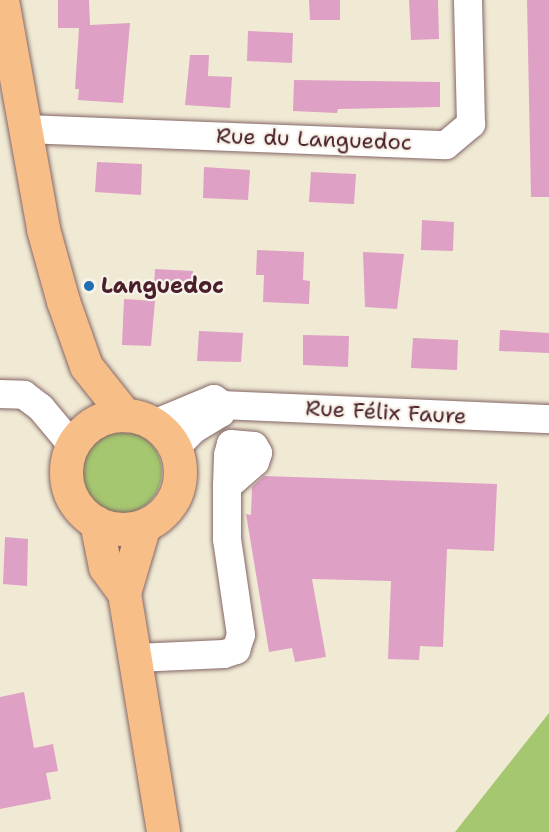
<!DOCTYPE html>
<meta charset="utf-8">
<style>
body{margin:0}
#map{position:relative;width:549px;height:832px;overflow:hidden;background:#f0ead4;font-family:"Shantell Sans",sans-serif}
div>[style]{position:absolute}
.green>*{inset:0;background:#a5c770}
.round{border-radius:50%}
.building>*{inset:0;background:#dea0c4}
.roads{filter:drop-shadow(0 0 2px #846666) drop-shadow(0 0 2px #846666)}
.minor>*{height:28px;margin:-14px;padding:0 14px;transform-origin:14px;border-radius:14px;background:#fff}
.major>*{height:33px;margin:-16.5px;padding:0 16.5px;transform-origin:16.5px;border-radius:16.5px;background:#f7be88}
.major>.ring{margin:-16.5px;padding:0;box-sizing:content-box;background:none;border:33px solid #f7be88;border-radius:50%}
.dots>*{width:16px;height:16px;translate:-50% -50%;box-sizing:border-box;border:3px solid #f7f3e8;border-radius:50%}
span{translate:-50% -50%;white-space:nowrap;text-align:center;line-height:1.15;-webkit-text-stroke:4.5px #f7f3e8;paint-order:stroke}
.street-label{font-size:22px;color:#4a1f2b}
.poi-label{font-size:22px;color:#4a1f2b;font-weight:700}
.left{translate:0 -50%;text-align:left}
</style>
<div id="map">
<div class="green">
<i class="round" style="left:78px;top:430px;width:84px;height:84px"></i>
<i style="clip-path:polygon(549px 713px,549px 832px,455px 832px)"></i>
</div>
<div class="building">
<i style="clip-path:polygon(58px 0,89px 0,90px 25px,130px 23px,123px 103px,78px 100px,79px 89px,75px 89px,79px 28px,58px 28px)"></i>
<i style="clip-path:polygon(309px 0,340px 0,340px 20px,310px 20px)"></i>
<i style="clip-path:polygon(409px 0,438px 0,439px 39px,411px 40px)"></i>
<i style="clip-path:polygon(527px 0,549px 0,549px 197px,531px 197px)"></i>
<i style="clip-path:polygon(248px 31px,293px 33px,292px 63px,247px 61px)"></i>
<i style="clip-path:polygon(190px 55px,209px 55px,208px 76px,232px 77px,230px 108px,185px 105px)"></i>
<i style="clip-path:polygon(294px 80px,440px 82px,440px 107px,338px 109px,337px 113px,293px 111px)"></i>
<i style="clip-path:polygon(97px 162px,142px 164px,141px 195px,95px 192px)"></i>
<i style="clip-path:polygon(204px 167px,250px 170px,248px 200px,203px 198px)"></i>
<i style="clip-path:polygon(311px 172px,356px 174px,354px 204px,309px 202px)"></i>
<i style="clip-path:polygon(422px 220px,454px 222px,453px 251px,421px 250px)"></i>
<i style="clip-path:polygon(257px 250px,304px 252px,303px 280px,310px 281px,309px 304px,263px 302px,264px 275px,256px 275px)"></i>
<i style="clip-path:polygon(363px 252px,404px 254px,397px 309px,365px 307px)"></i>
<i style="clip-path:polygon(155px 269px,193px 271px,192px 290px,154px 289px)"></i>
<i style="clip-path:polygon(124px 299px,155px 301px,151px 346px,122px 345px)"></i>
<i style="clip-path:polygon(500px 330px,549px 333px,549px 353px,499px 351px)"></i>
<i style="clip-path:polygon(199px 331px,243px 333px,241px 362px,197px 361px)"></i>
<i style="clip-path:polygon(303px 335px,349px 336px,348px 367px,303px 365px)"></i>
<i style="clip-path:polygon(413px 338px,458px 340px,457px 370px,411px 368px)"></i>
<i style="clip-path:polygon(264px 476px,497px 484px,494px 551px,447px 549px,443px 647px,420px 646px,419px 660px,388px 659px,391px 581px,312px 579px,326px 657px,295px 662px,292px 648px,269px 652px,246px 514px,251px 515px,252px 487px)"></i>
<i style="clip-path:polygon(5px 537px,28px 539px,27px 586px,3px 584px)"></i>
<i style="clip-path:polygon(24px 692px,34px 748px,53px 744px,58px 771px,46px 773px,51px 799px,0 809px,0 697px)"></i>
</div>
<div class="roads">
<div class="minor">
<i style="left:25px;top:129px;width:421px;rotate:2.2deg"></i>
<i style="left:446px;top:145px;width:33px;rotate:-40deg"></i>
<i style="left:471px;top:124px;width:124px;rotate:-91.4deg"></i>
<i style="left:0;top:394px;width:24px;rotate:2deg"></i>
<i style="left:24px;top:395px;width:21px;rotate:37deg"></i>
<i style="left:41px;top:408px;width:48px;rotate:50deg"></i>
<i style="left:154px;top:424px;width:65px;rotate:-22.6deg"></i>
<i style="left:214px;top:399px;width:11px;rotate:34deg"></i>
<i style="left:223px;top:405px;width:326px;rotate:2.5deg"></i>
<i style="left:175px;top:448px;width:27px;rotate:-45deg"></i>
<i style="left:194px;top:429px;width:31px;rotate:-31deg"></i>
<i style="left:221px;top:413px;width:6px;rotate:-81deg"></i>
<i style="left:136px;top:658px;width:88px;rotate:-2.6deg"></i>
<i style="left:224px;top:654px;width:13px;rotate:-18deg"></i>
<i style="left:236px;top:650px;width:16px;rotate:-72deg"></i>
<i style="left:241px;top:635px;width:97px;rotate:-98.3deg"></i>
<i style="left:227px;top:539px;width:53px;rotate:-90deg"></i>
<i style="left:227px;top:486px;width:31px;rotate:-88deg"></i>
<i style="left:228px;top:455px;width:11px;rotate:-75deg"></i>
<i style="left:231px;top:444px;width:23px;rotate:5deg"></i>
<i style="left:254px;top:446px;width:8px;rotate:60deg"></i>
<i style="left:258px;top:453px;width:9px;rotate:108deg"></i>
<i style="left:255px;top:462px;width:37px;rotate:139deg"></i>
</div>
<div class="major">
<i style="left:2px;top:0;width:233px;rotate:79.8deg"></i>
<i style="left:43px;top:229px;width:75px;rotate:74.5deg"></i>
<i style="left:63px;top:301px;width:69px;rotate:70.5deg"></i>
<i style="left:86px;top:366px;width:63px;rotate:51.5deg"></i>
<i class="ring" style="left:66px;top:415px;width:81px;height:81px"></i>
<i style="left:96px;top:522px;width:46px;rotate:78.7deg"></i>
<i style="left:105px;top:567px;width:32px;rotate:54deg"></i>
<i style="left:124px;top:593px;width:242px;rotate:80.7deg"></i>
<i style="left:124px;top:593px;width:71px;rotate:-73.6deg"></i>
</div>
</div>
<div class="dots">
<i style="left:89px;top:286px;background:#1f6fb2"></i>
</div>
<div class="street-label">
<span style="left:314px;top:139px;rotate:2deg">Rue du Languedoc</span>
<span style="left:386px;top:412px;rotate:3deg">Rue Félix Faure</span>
</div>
<div class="poi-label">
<span class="left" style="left:101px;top:286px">Languedoc</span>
</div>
</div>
